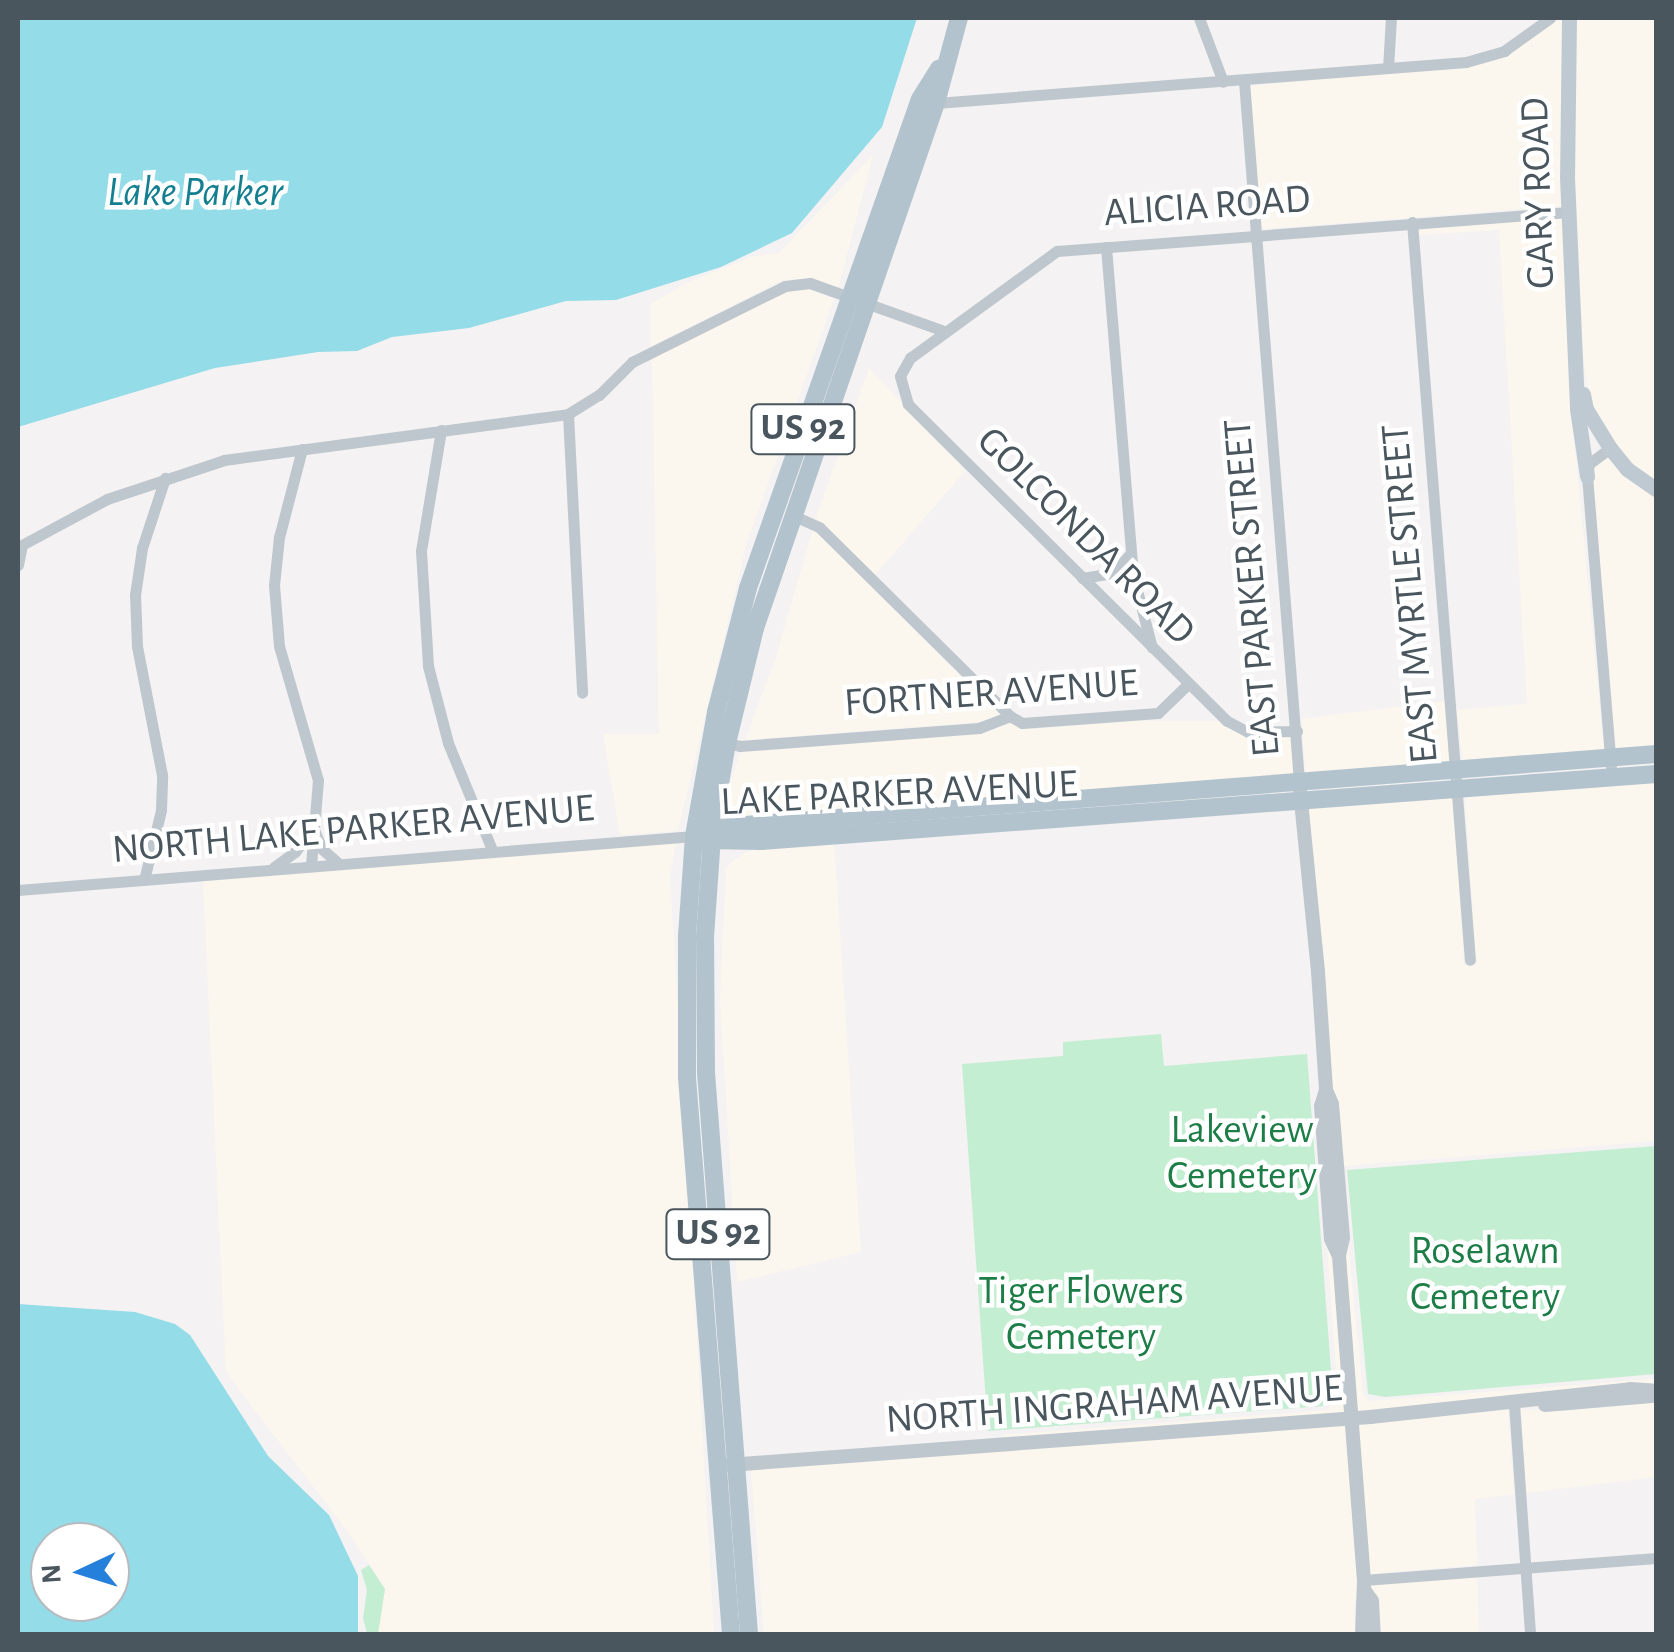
<!DOCTYPE html>
<style>
body{margin:0}
#map{position:relative;width:1674px;height:1652px;overflow:hidden;background:#f4f2f2;font-family:"Alegreya Sans",sans-serif}
div>[style]{position:absolute}
.commercial>*{inset:0;background:#fcf7ee}
.green>*{inset:0;background:#c4eed1}
.water>*{inset:0;background:#93dce8}
.minor>*{height:11px;margin:-5.5px;padding:0 5.5px;transform-origin:5.5px;border-radius:5.5px;background:#bec7cd}
.tertiary>*{height:14px;margin:-7px;padding:0 7px;transform-origin:7px;border-radius:7px;background:#bec7cd}
.secondary>*{height:15px;margin:-7.5px;padding:0 7.5px;transform-origin:7.5px;border-radius:7.5px;background:#bfc9d2}
.primary>*{height:18px;margin:-9px;padding:0 9px;transform-origin:9px;border-radius:9px;background:#b3c3ce}
span{translate:-50% -50%;white-space:nowrap;text-align:center;line-height:1.15;-webkit-text-stroke:9px #fff;paint-order:stroke}
.shield-label span{padding:2px 8px;background:#fff;border:2px solid;border-radius:8px;-webkit-text-stroke-width:0}
.shield-label{font-size:38px;color:#4a565e;font-weight:700}
.street-label{font-size:40px;color:#4a565e}
.park-label{font-size:40px;color:#1d7d47}
.water-label{font-size:42px;color:#147f90;font-style:italic}
.frame{position:absolute;inset:0;border:20px solid #4a565e;pointer-events:none}
.north{position:absolute;left:30px;top:1522px;width:100px;height:100px;box-sizing:border-box;background:#fff;border:2px solid #b7bbbf;border-radius:50%;rotate:266deg;font-size:28px;font-weight:700;line-height:40px;text-align:center;color:#4a565e}
.north::after{content:'';display:block;margin:auto;width:35px;height:45px;background:#2480db;clip-path:polygon(50% 0,100% 100%,50% 72%,0 100%)}
</style>
<div id="map">
<div class="commercial">
<i style="clip-path:polygon(1558px 18px,1563px 18px,1563px 206px,1262px 229px,1250px 86px,1484px 64px,1507px 56px)"></i>
<i style="clip-path:polygon(1576px 18px,1656px 18px,1656px 483px,1625px 458px,1592px 407px,1584px 365px,1573px 177px)"></i>
<i style="clip-path:polygon(873px 155px,838px 289px,812px 278px,783px 280px,651px 346px,651px 304px,688px 282px,755px 256px,779px 253px)"></i>
<i style="clip-path:polygon(1563px 217px,1571px 409px,1604px 752px,1463px 763px,1457px 710px,1527px 704px,1499px 230px,1419px 235px,1418px 227px)"></i>
<i style="clip-path:polygon(808px 289px,834px 299px,746px 545px,678px 831px,620px 835px,603px 734px,659px 734px,652px 358px,787px 291px)"></i>
<i style="clip-path:polygon(869px 368px,965px 471px,875px 575px,816px 518px)"></i>
<i style="clip-path:polygon(1609px 456px,1656px 496px,1656px 748px,1616px 751px,1593px 476px,1594px 467px)"></i>
<i style="clip-path:polygon(813px 529px,815px 531px,1001px 716px,979px 722px,745px 740px,775px 660px)"></i>
<i style="clip-path:polygon(1445px 701px,1451px 764px,1305px 775px,1302px 719px)"></i>
<i style="clip-path:polygon(1138px 721px,1218px 721px,1246px 737px,1291px 736px,1293px 776px,728px 817px,729px 785px,741px 751px,980px 733px,1010px 723px,1034px 729px)"></i>
<i style="clip-path:polygon(1656px 780px,1656px 1141px,1343px 1166px,1331px 1086px,1309px 805px,1453px 795px,1464px 965px,1476px 965px,1465px 794px)"></i>
<i style="clip-path:polygon(834px 841px,861px 1252px,737px 1282px,720px 999px,726px 867px,744px 853px,762px 847px)"></i>
<i style="clip-path:polygon(676px 842px,670px 876px,714px 1634px,378px 1634px,385px 1588px,350px 1535px,226px 1372px,203px 881px)"></i>
<i style="clip-path:polygon(1348px 1242px,1363px 1394px,1369px 1401px,1656px 1379px,1656px 1386px,1358px 1413px,1346px 1260px)"></i>
<i style="clip-path:polygon(1327px 1244px,1334px 1261px,1346px 1414px,1003px 1439px,1003px 1435px,1327px 1410px,1338px 1397px)"></i>
<i style="clip-path:polygon(1656px 1401px,1656px 1477px,1526px 1493px,1521px 1410px,1567px 1411px)"></i>
<i style="clip-path:polygon(1508px 1410px,1514px 1494px,1475px 1499px,1477px 1565px,1370px 1574px,1359px 1424px)"></i>
<i style="clip-path:polygon(1346px 1424px,1359px 1588px,1354px 1606px,1356px 1634px,764px 1634px,751px 1469px)"></i>
<i style="clip-path:polygon(1477px 1576px,1479px 1634px,1380px 1634px,1371px 1585px)"></i>
</div>
<div class="green">
<i style="clip-path:polygon(1161px 1034px,1164px 1066px,1307px 1054px,1333px 1397px,1324px 1406px,988px 1431px,962px 1064px,1063px 1056px,1063px 1042px)"></i>
<i style="clip-path:polygon(1656px 1146px,1656px 1374px,1385px 1397px,1368px 1394px,1347px 1170px)"></i>
<i style="clip-path:polygon(369px 1565px,385px 1589px,378px 1634px,367px 1634px,363px 1618px,367px 1590px,361px 1570px)"></i>
</div>
<div class="water">
<i style="clip-path:polygon(18px 18px,917px 18px,882px 127px,792px 233px,721px 267px,616px 300px,566px 301px,469px 328px,392px 337px,357px 351px,318px 352px,215px 368px,18px 427px)"></i>
<i style="clip-path:polygon(evenodd,18px 1304px,135px 1312px,175px 1324px,190px 1335px,268px 1456px,329px 1515px,358px 1576px,358px 1634px,18px 1634px,18px 1304px,50px 1542px,110px 1542px,110px 1602px,50px 1602px,50px 1542px)"></i>
</div>
<div class="minor">
<i style="left:1199px;top:18px;width:68px;rotate:69.4deg"></i>
<i style="left:1388px;top:68px;width:50px;rotate:-86.6deg"></i>
<i style="left:1244px;top:81px;width:702px;rotate:85.51deg"></i>
<i style="left:936px;top:103px;width:532px;rotate:-4.42deg"></i>
<i style="left:1466px;top:62px;width:40px;rotate:-16deg"></i>
<i style="left:1504px;top:51px;width:57px;rotate:-35.7deg"></i>
<i style="left:1412px;top:222px;width:740px;rotate:85.51deg"></i>
<i style="left:1106px;top:247px;width:329px;rotate:85.3deg"></i>
<i style="left:1133px;top:575px;width:75px;rotate:75.4deg"></i>
<i style="left:568px;top:414px;width:279px;rotate:87.1deg"></i>
<i style="left:441px;top:430px;width:123px;rotate:99.4deg"></i>
<i style="left:421px;top:551px;width:115px;rotate:86.5deg"></i>
<i style="left:428px;top:666px;width:80px;rotate:75.4deg"></i>
<i style="left:448px;top:743px;width:116px;rotate:67.6deg"></i>
<i style="left:1610px;top:448px;width:26px;rotate:143deg"></i>
<i style="left:1589px;top:464px;width:12px;rotate:99deg"></i>
<i style="left:1587px;top:476px;width:303px;rotate:85.3deg"></i>
<i style="left:302px;top:449px;width:91px;rotate:104.6deg"></i>
<i style="left:279px;top:537px;width:48px;rotate:95.9deg"></i>
<i style="left:274px;top:585px;width:61px;rotate:85.3deg"></i>
<i style="left:279px;top:646px;width:140px;rotate:73.8deg"></i>
<i style="left:318px;top:780px;width:86px;rotate:94.7deg"></i>
<i style="left:792px;top:515px;width:30px;rotate:24deg"></i>
<i style="left:819px;top:527px;width:269px;rotate:44.7deg"></i>
<i style="left:1010px;top:716px;width:14px;rotate:30deg"></i>
<i style="left:1022px;top:723px;width:136px;rotate:-4.2deg"></i>
<i style="left:1158px;top:713px;width:42px;rotate:-44deg"></i>
<i style="left:18px;top:547px;width:101px;rotate:-28.3deg"></i>
<i style="left:107px;top:499px;width:123px;rotate:-18.4deg"></i>
<i style="left:224px;top:460px;width:347px;rotate:-7.6deg"></i>
<i style="left:568px;top:414px;width:36px;rotate:-32deg"></i>
<i style="left:599px;top:395px;width:47px;rotate:-45deg"></i>
<i style="left:632px;top:362px;width:171px;rotate:-26.4deg"></i>
<i style="left:785px;top:286px;width:25px;rotate:-7deg"></i>
<i style="left:810px;top:283px;width:142px;rotate:19.7deg"></i>
<i style="left:18px;top:565px;width:20px;rotate:-79deg"></i>
<i style="left:1082px;top:578px;width:31px;rotate:-9deg"></i>
<i style="left:1113px;top:573px;width:27px;rotate:-48deg"></i>
<i style="left:1297px;top:731px;width:49px;rotate:178.8deg"></i>
<i style="left:1248px;top:732px;width:24px;rotate:-152deg"></i>
<i style="left:1227px;top:721px;width:450px;rotate:-135.2deg"></i>
<i style="left:908px;top:404px;width:29px;rotate:-106deg"></i>
<i style="left:900px;top:376px;width:21px;rotate:-61deg"></i>
<i style="left:910px;top:358px;width:182px;rotate:-36.1deg"></i>
<i style="left:1057px;top:251px;width:513px;rotate:-4.36deg"></i>
<i style="left:727px;top:743px;width:13px;rotate:13deg"></i>
<i style="left:740px;top:746px;width:240px;rotate:-4.3deg"></i>
<i style="left:979px;top:728px;width:33px;rotate:-21deg"></i>
<i style="left:315px;top:832px;width:18px;rotate:68deg"></i>
<i style="left:322px;top:849px;width:23px;rotate:41deg"></i>
<i style="left:274px;top:867px;width:26px;rotate:-36deg"></i>
<i style="left:295px;top:852px;width:30px;rotate:-53deg"></i>
<i style="left:144px;top:880px;width:72px;rotate:-76.3deg"></i>
<i style="left:161px;top:810px;width:35px;rotate:-88deg"></i>
<i style="left:162px;top:775px;width:131px;rotate:-101deg"></i>
<i style="left:137px;top:646px;width:51px;rotate:-92.2deg"></i>
<i style="left:135px;top:595px;width:48px;rotate:-81.5deg"></i>
<i style="left:142px;top:548px;width:74px;rotate:-71.8deg"></i>
<i style="left:18px;top:890px;width:678px;rotate:-4.57deg"></i>
<i style="left:1514px;top:1404px;width:231px;rotate:86deg"></i>
<i style="left:1364px;top:1580px;width:293px;rotate:-4.3deg"></i>
</div>
<div class="tertiary">
<i style="left:1300px;top:791px;width:182px;rotate:84.3deg"></i>
<i style="left:1318px;top:972px;width:118px;rotate:86.1deg"></i>
<i style="left:1326px;top:1090px;width:17px;rotate:107deg"></i>
<i style="left:1321px;top:1106px;width:133px;rotate:85.7deg"></i>
<i style="left:1331px;top:1239px;width:19px;rotate:65deg"></i>
<i style="left:1326px;top:1090px;width:15px;rotate:67deg"></i>
<i style="left:1332px;top:1104px;width:134px;rotate:85.3deg"></i>
<i style="left:1343px;top:1238px;width:18px;rotate:103deg"></i>
<i style="left:1339px;top:1256px;width:325px;rotate:85.6deg"></i>
<i style="left:1364px;top:1580px;width:54px;rotate:92.1deg"></i>
<i style="left:1545px;top:1405px;width:107px;rotate:-4.8deg"></i>
<i style="left:729px;top:1465px;width:643px;rotate:-4.28deg"></i>
<i style="left:1370px;top:1417px;width:262px;rotate:-6.1deg"></i>
<i style="left:1630px;top:1389px;width:26px;rotate:4deg"></i>
<i style="left:1365px;top:1591px;width:12px;rotate:55deg"></i>
<i style="left:1372px;top:1601px;width:33px;rotate:87deg"></i>
</div>
<div class="secondary">
<i style="left:1569px;top:18px;width:159px;rotate:90.7deg"></i>
<i style="left:1567px;top:177px;width:232px;rotate:87.5deg"></i>
<i style="left:1577px;top:409px;width:68px;rotate:81.5deg"></i>
<i style="left:1583px;top:394px;width:15px;rotate:79deg"></i>
<i style="left:1586px;top:409px;width:46px;rotate:58.4deg"></i>
<i style="left:1610px;top:448px;width:27px;rotate:51deg"></i>
<i style="left:1627px;top:469px;width:35px;rotate:35deg"></i>
</div>
<div class="primary">
<i style="left:707px;top:828px;width:952px;rotate:-4.46deg"></i>
<i style="left:704px;top:840px;width:57px;rotate:1deg"></i>
<i style="left:761px;top:841px;width:898px;rotate:-4.28deg"></i>
<i style="left:731px;top:1634px;width:559px;rotate:-94.52deg"></i>
<i style="left:687px;top:1077px;width:141px;rotate:-90deg"></i>
<i style="left:687px;top:936px;width:100px;rotate:-86deg"></i>
<i style="left:694px;top:836px;width:126px;rotate:-79.9deg"></i>
<i style="left:716px;top:712px;width:128px;rotate:-75.5deg"></i>
<i style="left:748px;top:588px;width:518px;rotate:-70.62deg"></i>
<i style="left:920px;top:99px;width:36px;rotate:-58deg"></i>
<i style="left:749px;top:1634px;width:563px;rotate:-94.38deg"></i>
<i style="left:706px;top:1073px;width:136px;rotate:-90.4deg"></i>
<i style="left:705px;top:937px;width:113px;rotate:-86deg"></i>
<i style="left:713px;top:824px;width:82px;rotate:-80.2deg"></i>
<i style="left:727px;top:743px;width:118px;rotate:-76.3deg"></i>
<i style="left:755px;top:628px;width:555px;rotate:-70.98deg"></i>
<i style="left:936px;top:103px;width:88px;rotate:-74.9deg"></i>
</div>
<div class="shield-label">
<span style="left:803px;top:429px">US 92</span>
<span style="left:718px;top:1234px">US 92</span>
</div>
<div class="street-label">
<span style="left:1538px;top:193px;rotate:-92deg">GARY ROAD</span>
<span style="left:1207px;top:206px;rotate:-4deg">ALICIA ROAD</span>
<span style="left:1086px;top:536px;rotate:45deg">GOLCONDA ROAD</span>
<span style="left:1252px;top:588px;rotate:-95deg">EAST PARKER STREET</span>
<span style="left:1410px;top:594px;rotate:-95deg">EAST MYRTLE STREET</span>
<span style="left:991px;top:693px;rotate:-4deg">FORTNER AVENUE</span>
<span style="left:899px;top:793px;rotate:-3deg">LAKE PARKER AVENUE</span>
<span style="left:353px;top:829px;rotate:-5deg">NORTH LAKE PARKER AVENUE</span>
<span style="left:1114px;top:1404px;rotate:-4deg">NORTH INGRAHAM AVENUE</span>
</div>
<div class="park-label">
<span style="left:1242px;top:1153px">Lakeview<br>Cemetery</span>
<span style="left:1485px;top:1274px">Roselawn<br>Cemetery</span>
<span style="left:1081px;top:1314px">Tiger Flowers<br>Cemetery</span>
</div>
<div class="water-label">
<span style="left:195px;top:192px">Lake Parker</span>
</div>
<div class="frame"></div>
<div class="north">N</div>
</div>
